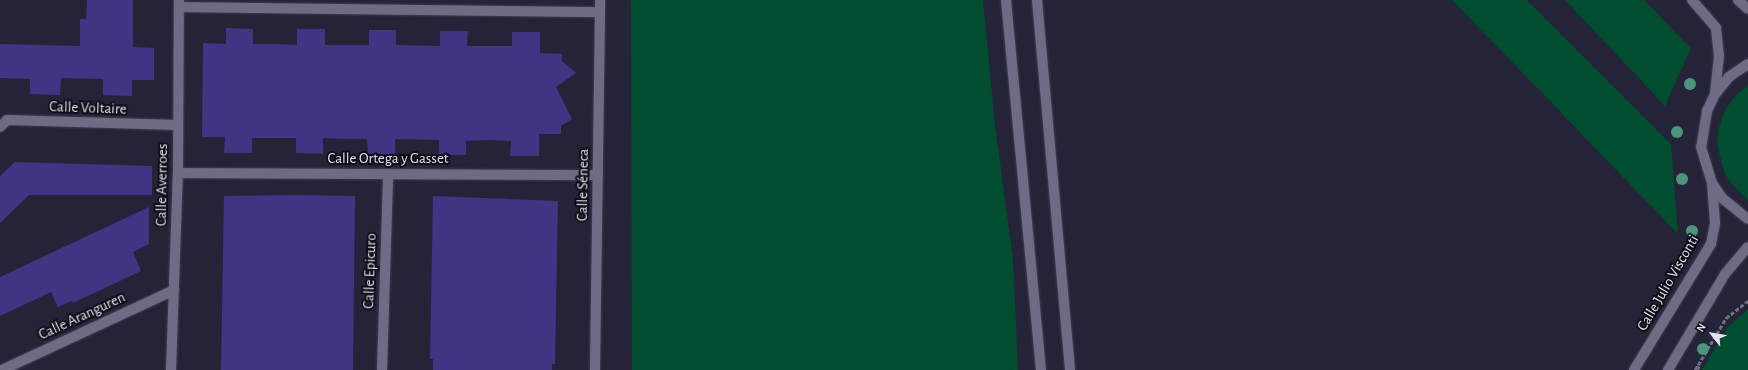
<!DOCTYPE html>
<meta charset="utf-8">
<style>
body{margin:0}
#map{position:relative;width:1748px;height:370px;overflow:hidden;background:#252338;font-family:"Alegreya Sans",sans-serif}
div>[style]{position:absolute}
.green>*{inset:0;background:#004d2f}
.building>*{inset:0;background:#413482}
.path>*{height:2.5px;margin-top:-1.25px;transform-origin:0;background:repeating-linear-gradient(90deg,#706f81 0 4px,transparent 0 6px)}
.roads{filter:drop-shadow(0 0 1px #413f51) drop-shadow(0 0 1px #413f51)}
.minor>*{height:10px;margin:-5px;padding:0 5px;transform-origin:5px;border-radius:5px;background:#6d6c85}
.tertiary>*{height:10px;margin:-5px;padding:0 5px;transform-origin:5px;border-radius:5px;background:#6d6c85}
.trees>*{width:12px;height:12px;margin:-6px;border-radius:50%;background:#4b967a}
span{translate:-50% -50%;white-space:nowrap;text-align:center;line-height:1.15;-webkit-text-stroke:4px #0e0e17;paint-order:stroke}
.street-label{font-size:15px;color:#e2e2f0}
.north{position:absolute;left:1692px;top:314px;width:40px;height:40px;-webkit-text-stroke:3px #0e0e17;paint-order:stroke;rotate:301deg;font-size:11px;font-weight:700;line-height:16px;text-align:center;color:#e2e2f0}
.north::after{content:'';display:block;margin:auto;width:14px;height:18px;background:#e2e2f0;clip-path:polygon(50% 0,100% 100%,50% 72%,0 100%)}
</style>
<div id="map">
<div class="green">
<i style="clip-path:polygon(631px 0,983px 0,995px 125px,1013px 259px,1018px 370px,632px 370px)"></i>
<i style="clip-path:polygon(1452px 0,1527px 0,1671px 144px,1678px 234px)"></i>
<i style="clip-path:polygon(1565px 0,1644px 0,1691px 48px,1665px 106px)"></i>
<i style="clip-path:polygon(1748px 85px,1748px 201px,1730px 182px,1724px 172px,1717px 144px,1719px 127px,1725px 110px,1736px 95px)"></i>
<i style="clip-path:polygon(1748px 309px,1748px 370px,1702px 370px,1727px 328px)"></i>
</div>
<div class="building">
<i style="clip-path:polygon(87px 0,133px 0,133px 47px,154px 48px,154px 80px,132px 80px,132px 96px,103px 95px,103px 79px,61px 78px,60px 95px,30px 94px,30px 79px,0 78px,0 44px,80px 46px,80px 19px,86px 19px)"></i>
<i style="clip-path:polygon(226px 28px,253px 29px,253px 44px,275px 44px,297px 45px,297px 29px,325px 29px,325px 45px,369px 45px,369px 30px,396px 30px,396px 45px,440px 46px,440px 31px,468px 31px,467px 46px,512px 46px,512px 32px,540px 32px,540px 53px,562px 54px,562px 61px,576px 73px,556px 87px,572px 119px,561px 126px,561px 134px,539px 134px,539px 156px,510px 156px,511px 141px,489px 140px,466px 141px,466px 155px,439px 155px,439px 140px,395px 139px,395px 154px,368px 154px,367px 139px,345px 139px,323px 138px,323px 154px,296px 153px,296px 138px,252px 138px,252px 153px,224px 153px,225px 137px,202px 137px,203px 43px,226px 44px)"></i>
<i style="clip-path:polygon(15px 162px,152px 166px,152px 195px,29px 195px,0 223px,0 176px)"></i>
<i style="clip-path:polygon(297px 195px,355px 196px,353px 370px,221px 370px,224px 196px)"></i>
<i style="clip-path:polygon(433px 196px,558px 201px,555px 364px,552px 364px,552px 370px,433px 370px,433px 359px,430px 359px)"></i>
<i style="clip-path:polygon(149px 207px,149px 244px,133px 252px,141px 271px,73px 303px,72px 301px,58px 307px,51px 292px,0 316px,0 277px)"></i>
</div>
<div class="path">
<i style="left:1697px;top:366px;width:6px;rotate:45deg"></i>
<i style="left:1695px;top:370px;width:61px;rotate:-59.2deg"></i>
<i style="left:1726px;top:318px;width:28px;rotate:-38deg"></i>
</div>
<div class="roads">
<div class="minor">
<i style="left:179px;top:7px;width:421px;rotate:0.7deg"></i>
<i style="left:0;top:127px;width:10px;rotate:-45deg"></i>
<i style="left:7px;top:120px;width:171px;rotate:1.7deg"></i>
<i style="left:178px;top:173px;width:420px;rotate:0.3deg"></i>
<i style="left:2px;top:370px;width:190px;rotate:-24.9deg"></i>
<i style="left:171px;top:370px;width:197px;rotate:-88deg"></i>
<i style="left:178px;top:173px;width:173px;rotate:-89.7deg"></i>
<i style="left:382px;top:370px;width:196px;rotate:-88.2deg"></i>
<i style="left:595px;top:370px;width:370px;rotate:-89.2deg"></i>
</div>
<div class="tertiary">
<i style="left:1006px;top:0;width:372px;rotate:84.6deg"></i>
<i style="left:1037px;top:0;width:371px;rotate:84.9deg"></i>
<i style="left:1692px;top:0;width:37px;rotate:49deg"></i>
<i style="left:1716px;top:28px;width:28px;rotate:84deg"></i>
<i style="left:1719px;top:56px;width:38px;rotate:96deg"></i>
<i style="left:1738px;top:0;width:13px;rotate:42deg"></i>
<i style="left:1748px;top:64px;width:23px;rotate:146deg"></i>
<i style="left:1729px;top:77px;width:22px;rotate:129deg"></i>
<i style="left:1715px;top:94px;width:19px;rotate:115deg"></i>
<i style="left:1707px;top:111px;width:36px;rotate:99deg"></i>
<i style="left:1701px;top:147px;width:38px;rotate:73deg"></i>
<i style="left:1712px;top:183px;width:18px;rotate:56deg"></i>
<i style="left:1722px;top:198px;width:33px;rotate:39deg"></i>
<i style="left:1634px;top:370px;width:148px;rotate:-58.6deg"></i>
<i style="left:1711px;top:244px;width:21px;rotate:-79deg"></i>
<i style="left:1715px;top:223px;width:40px;rotate:-94.3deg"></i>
<i style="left:1668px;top:370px;width:112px;rotate:-59.3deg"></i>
<i style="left:1725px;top:274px;width:35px;rotate:-50deg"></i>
</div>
</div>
<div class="trees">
<i style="left:1690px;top:84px"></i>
<i style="left:1677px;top:132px"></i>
<i style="left:1682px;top:179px"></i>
<i style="left:1692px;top:231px"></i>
<i style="left:1703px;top:349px"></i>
</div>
<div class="street-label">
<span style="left:88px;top:108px;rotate:2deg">Calle Voltaire</span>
<span style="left:388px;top:159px">Calle Ortega y Gasset</span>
<span style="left:162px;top:185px;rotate:-89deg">Calle Averroes</span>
<span style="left:583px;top:185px;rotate:-89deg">Calle Séneca</span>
<span style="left:370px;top:271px;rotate:-88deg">Calle Epicuro</span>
<span style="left:1668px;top:283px;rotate:-60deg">Calle Julio Visconti</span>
<span style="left:82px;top:316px;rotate:-25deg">Calle Aranguren</span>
</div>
<div class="north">N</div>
</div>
